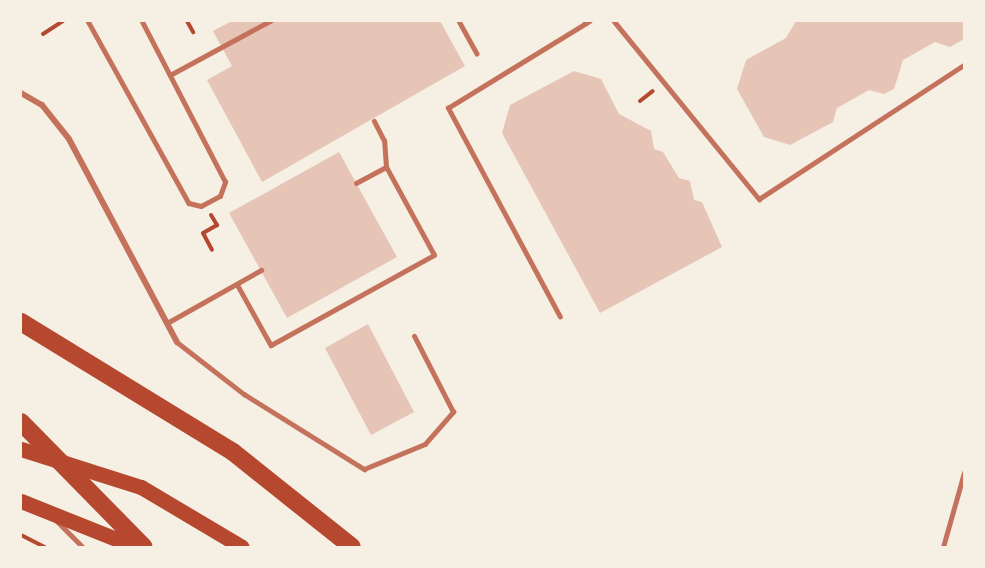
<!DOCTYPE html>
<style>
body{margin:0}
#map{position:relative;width:985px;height:568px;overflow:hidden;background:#f6efe4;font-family:"Sofia Sans Condensed",sans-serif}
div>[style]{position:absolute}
.building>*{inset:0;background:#e6c5b7}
.path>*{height:4px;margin:-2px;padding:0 2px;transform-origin:2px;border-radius:2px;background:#b5482f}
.service>*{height:4.5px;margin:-2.25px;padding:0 2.25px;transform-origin:2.25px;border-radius:2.25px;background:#c5725c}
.minor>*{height:6px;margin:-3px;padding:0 3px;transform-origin:3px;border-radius:3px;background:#c5725c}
.primary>*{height:15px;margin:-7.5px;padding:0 7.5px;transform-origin:7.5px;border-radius:7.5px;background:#b5482f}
.motorway>*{height:18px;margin:-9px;padding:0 9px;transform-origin:9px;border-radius:9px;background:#b5482f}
span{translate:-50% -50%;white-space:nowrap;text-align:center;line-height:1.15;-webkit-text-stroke:4.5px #f6efe4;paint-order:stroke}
.frame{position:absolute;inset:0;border:22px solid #f6efe4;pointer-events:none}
</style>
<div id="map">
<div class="building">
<i style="clip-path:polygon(232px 21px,440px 21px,465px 66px,262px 182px,207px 80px,232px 66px,213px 31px)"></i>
<i style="clip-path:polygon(796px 21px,964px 21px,964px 39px,950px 47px,935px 42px,903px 60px,894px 89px,884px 94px,869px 90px,837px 108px,833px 122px,790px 145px,764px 137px,737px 89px,746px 60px,786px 38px)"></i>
<i style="clip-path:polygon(574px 71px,601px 79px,619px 114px,651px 131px,654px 149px,663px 152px,679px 178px,690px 181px,694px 200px,702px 202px,722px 247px,600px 313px,502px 133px,510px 105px)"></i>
<i style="clip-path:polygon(339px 152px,397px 257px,287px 318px,229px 213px)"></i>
<i style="clip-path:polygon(368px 324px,414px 412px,371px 435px,325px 348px)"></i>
</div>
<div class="path">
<i style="left:187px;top:21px;width:13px;rotate:61deg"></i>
<i style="left:43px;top:34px;width:24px;rotate:-33deg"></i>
<i style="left:640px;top:101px;width:16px;rotate:-38deg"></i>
<i style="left:211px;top:215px;width:12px;rotate:59deg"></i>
<i style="left:217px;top:225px;width:16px;rotate:150deg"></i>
<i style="left:203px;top:233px;width:19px;rotate:62deg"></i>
<i style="left:21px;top:535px;width:27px;rotate:27deg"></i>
</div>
<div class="service">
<i style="left:88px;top:21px;width:208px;rotate:61deg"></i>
<i style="left:189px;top:203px;width:12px;rotate:14deg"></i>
<i style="left:201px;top:206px;width:21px;rotate:-28deg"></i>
<i style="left:220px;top:196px;width:15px;rotate:-70deg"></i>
<i style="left:225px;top:182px;width:180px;rotate:-117.4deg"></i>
<i style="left:459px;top:21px;width:37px;rotate:61deg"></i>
<i style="left:614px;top:21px;width:230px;rotate:50.8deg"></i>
<i style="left:759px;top:199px;width:245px;rotate:-33.2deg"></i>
<i style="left:170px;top:75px;width:114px;rotate:-28.4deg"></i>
<i style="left:356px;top:183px;width:34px;rotate:-28deg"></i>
<i style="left:386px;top:167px;width:26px;rotate:-94deg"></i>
<i style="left:384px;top:141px;width:22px;rotate:-117deg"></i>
<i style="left:237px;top:284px;width:70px;rotate:60.9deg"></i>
<i style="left:271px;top:345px;width:186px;rotate:-28.9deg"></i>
<i style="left:434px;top:255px;width:100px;rotate:-118.6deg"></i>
<i style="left:560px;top:317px;width:237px;rotate:-118.2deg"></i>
<i style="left:448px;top:108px;width:162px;rotate:-31.6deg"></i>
<i style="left:167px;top:323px;width:108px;rotate:-29.4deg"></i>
<i style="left:177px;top:342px;width:85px;rotate:37.8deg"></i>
<i style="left:244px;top:394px;width:142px;rotate:32deg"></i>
<i style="left:364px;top:469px;width:66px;rotate:-22.3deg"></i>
<i style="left:425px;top:444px;width:43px;rotate:-48.8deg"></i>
<i style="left:453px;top:412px;width:85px;rotate:-117.2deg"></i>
<i style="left:56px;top:520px;width:38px;rotate:45deg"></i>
<i style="left:943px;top:547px;width:77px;rotate:-74.2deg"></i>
</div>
<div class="minor">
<i style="left:586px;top:23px;width:4px;rotate:-27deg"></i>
<i style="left:21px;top:93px;width:24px;rotate:30deg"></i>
<i style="left:42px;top:105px;width:43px;rotate:51.5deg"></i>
<i style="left:69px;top:139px;width:230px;rotate:62deg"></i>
</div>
<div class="primary">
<i style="left:21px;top:449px;width:126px;rotate:17.6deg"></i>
<i style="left:141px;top:487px;width:117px;rotate:30.7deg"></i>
<i style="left:21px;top:501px;width:124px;rotate:21.8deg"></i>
</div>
<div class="motorway">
<i style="left:21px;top:322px;width:249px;rotate:31.5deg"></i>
<i style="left:233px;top:452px;width:152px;rotate:38.6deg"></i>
<i style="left:21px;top:422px;width:175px;rotate:45.5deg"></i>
</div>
<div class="frame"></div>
</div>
